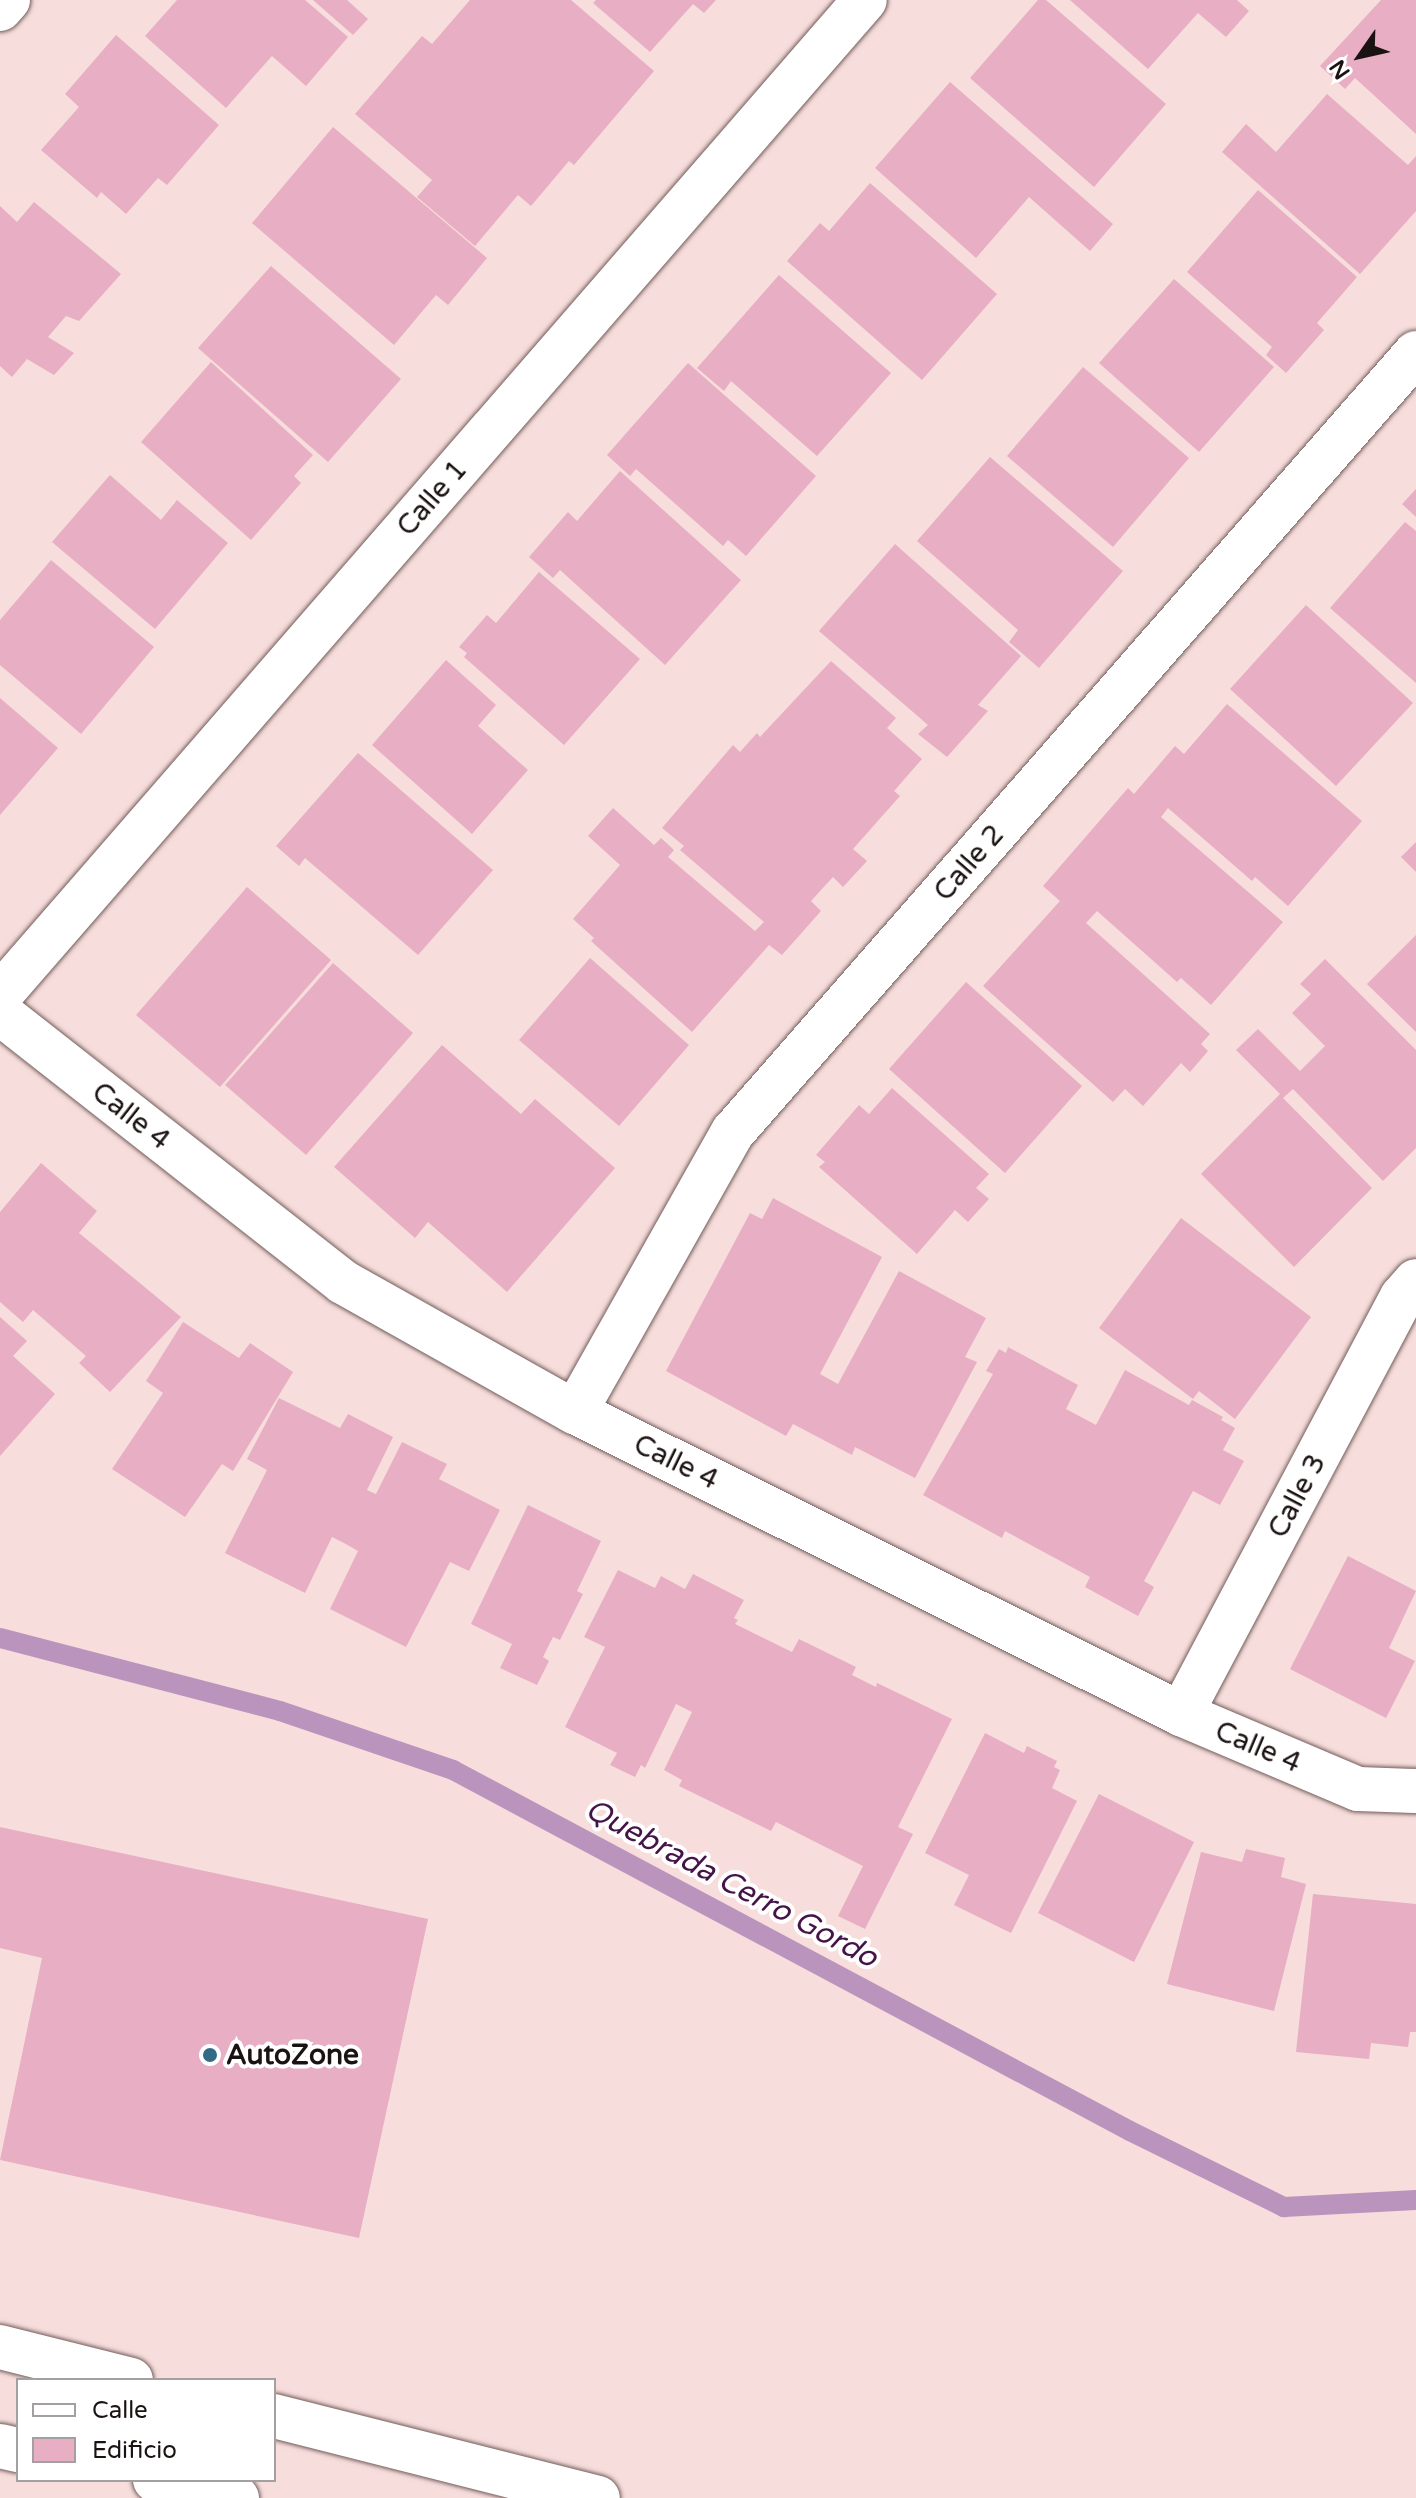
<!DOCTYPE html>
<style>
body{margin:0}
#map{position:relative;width:1416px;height:2498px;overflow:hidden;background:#f7dedc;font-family:"Varela Round",sans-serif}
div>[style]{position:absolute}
.stream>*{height:20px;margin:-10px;padding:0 10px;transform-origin:10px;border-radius:10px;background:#bb94be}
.building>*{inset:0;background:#e8aec4}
.roads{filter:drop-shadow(0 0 2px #725c5b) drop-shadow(0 0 2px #725c5b)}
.minor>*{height:44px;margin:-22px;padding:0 22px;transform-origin:22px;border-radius:22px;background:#fff}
.major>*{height:44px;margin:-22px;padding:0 22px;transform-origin:22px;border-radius:22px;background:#fff}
.dots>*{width:22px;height:22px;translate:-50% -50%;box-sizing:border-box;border:4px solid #fff;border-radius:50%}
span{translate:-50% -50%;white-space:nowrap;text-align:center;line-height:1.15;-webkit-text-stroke:8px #fff;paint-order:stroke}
.street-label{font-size:28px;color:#1b1212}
.poi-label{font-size:28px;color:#1b1212;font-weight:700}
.left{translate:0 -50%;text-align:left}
.water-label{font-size:30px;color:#441449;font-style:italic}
.legend{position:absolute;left:16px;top:2378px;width:260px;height:104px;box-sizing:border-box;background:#fff;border:2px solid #a4a0a0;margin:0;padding:10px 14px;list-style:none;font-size:24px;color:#1b1212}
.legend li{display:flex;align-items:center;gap:16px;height:40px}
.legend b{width:40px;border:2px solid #a4a0a0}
.north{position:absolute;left:1320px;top:16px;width:80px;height:80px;-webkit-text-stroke:6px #fff;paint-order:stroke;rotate:236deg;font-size:22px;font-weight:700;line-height:32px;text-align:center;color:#1b1212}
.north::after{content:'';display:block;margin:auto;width:28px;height:36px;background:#1b1212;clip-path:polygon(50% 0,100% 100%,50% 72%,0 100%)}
</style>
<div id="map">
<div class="stream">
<i style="left:0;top:1638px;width:289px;rotate:14.6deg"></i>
<i style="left:280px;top:1711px;width:183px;rotate:18.8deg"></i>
<i style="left:453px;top:1770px;width:767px;rotate:28.07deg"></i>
<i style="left:1130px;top:2131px;width:172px;rotate:26.3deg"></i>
<i style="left:1284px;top:2207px;width:132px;rotate:-3deg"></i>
</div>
<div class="building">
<i style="clip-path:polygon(177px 0,305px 0,348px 37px,306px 86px,272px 56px,226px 108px,145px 36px)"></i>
<i style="clip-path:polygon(313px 0,347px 0,368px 19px,353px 35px)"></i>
<i style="clip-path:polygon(470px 0,571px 0,654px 71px,574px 165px,569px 161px,531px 206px,518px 195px,475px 246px,417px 197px,432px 180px,355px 114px,422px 36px,432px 44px)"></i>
<i style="clip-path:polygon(596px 0,716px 0,704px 13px,693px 4px,650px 52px,593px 3px)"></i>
<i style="clip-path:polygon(1038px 0,1046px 0,1166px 104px,1094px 187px,970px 78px)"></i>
<i style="clip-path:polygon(1070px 0,1237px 0,1249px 11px,1226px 37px,1198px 13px,1148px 69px)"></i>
<i style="clip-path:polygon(1381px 0,1416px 0,1416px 134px,1355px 78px,1345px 89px,1320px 66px)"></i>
<i style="clip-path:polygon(116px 35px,219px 125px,167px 185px,158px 178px,126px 214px,101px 192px,97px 198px,41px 150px,79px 107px,65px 94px)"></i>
<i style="clip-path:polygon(950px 82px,1113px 224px,1090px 251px,1029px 197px,976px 258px,875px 168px)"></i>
<i style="clip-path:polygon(1327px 94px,1408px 165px,1416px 156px,1416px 211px,1360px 274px,1222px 152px,1246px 124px,1276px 152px)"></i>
<i style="clip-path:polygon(333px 127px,487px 258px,448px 305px,436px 295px,394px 345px,252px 223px)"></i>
<i style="clip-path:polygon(870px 183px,997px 294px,922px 380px,787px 261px,820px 223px,829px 231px)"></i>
<i style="clip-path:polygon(1258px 190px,1357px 277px,1317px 323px,1324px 330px,1286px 373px,1266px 355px,1272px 347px,1187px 272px)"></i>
<i style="clip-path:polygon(34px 202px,121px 274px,79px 321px,66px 316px,48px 337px,74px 353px,54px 375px,27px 359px,12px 377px,0 366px,0 206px,17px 222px)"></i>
<i style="clip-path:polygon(271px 266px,401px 379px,328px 462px,198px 348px)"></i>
<i style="clip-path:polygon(779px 275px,891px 373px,817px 456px,731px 381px,724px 391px,697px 368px)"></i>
<i style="clip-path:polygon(1174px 279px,1274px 367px,1199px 452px,1099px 363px)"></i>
<i style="clip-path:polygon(211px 362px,313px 455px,294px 476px,301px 483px,251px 540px,141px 442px)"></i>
<i style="clip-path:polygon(688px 363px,816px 476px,746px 556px,728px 540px,723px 546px,636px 469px,630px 476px,607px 455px)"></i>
<i style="clip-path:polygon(1083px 367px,1189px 458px,1113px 547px,1007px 456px)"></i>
<i style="clip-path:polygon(990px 457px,1123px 571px,1039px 668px,1009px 642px,1018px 630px,917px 541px)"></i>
<i style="clip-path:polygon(620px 471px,741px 580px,665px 665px,560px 570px,553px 578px,529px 557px,568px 512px,577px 521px)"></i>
<i style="clip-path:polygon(110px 475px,161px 520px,177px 500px,228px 543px,155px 629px,52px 542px)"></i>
<i style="clip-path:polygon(1416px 489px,1416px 517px,1402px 504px)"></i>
<i style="clip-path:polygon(1405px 522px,1416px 531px,1416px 683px,1330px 608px)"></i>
<i style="clip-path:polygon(895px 544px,1021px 656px,978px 705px,988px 711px,947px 757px,918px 734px,928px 725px,819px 631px)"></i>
<i style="clip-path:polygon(51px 560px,154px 647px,81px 734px,0 665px,0 620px)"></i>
<i style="clip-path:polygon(539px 572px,640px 659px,564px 745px,464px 657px,467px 653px,459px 647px,487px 615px,496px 623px)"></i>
<i style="clip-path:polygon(1306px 605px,1413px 703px,1336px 786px,1230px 689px)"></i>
<i style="clip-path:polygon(446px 660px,496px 705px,478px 726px,528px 770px,472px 834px,372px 745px)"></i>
<i style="clip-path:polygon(831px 661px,896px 718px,887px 728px,922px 759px,894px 791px,900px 796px,853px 849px,867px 861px,843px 887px,833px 877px,811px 901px,821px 911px,782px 955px,769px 945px,692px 1032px,591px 941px,594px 938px,573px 919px,620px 865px,588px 836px,613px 808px,654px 845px,661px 838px,674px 850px,668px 857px,755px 931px,764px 922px,680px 850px,684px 846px,662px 828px,733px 745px,740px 752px,757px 733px,760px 737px)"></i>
<i style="clip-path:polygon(0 698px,58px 748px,0 815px)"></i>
<i style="clip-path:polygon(1227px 704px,1362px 821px,1288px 906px,1255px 877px,1252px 881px,1168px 808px,1161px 817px,1283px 922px,1211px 1005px,1181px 978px,1177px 982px,1097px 911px,1086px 923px,1210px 1034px,1201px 1044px,1208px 1051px,1190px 1072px,1181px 1063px,1143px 1106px,1125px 1089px,1113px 1102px,983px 986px,1060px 901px,1043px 886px,1128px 788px,1134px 794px,1175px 746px,1184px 754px)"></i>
<i style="clip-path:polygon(358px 753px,493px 870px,418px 955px,305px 858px,299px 866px,276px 846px)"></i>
<i style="clip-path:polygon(1416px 842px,1416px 872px,1401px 857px)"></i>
<i style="clip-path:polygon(247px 887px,331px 960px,220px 1087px,136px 1015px)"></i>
<i style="clip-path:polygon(1416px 935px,1416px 1032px,1367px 984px)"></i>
<i style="clip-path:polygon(590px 958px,689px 1045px,619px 1126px,519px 1040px)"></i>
<i style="clip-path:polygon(1325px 959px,1416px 1050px,1416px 1148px,1383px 1181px,1293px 1089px,1283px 1098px,1372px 1188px,1294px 1267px,1201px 1174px,1280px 1094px,1236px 1050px,1258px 1029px,1300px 1071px,1325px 1046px,1292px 1013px,1311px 994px,1300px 984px)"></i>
<i style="clip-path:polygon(333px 963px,413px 1033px,306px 1155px,225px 1085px)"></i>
<i style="clip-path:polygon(966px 982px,1082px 1086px,1005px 1173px,889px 1069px)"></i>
<i style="clip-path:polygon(442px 1045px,521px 1114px,535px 1099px,615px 1168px,507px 1292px,428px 1222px,415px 1238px,334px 1167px)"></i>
<i style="clip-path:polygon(892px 1088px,989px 1174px,976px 1188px,989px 1199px,968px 1222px,955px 1210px,917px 1254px,819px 1167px,825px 1162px,816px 1155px,859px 1105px,869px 1114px)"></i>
<i style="clip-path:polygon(41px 1163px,97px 1211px,79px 1233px,181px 1317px,110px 1392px,79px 1363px,86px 1356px,33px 1310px,23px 1322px,0 1302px,0 1212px)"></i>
<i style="clip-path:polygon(773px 1198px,882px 1257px,820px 1374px,838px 1384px,899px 1271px,986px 1318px,965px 1357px,977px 1362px,915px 1478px,855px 1447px,852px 1455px,793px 1424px,786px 1436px,666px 1371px,750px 1213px,762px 1219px)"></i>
<i style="clip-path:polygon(1181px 1218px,1311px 1317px,1235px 1419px,1199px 1391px,1193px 1399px,1099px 1328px)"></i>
<i style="clip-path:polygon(0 1317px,27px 1341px,13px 1356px,55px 1394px,0 1456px)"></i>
<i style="clip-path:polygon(183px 1322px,239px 1358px,250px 1343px,293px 1372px,233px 1471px,222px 1464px,185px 1517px,112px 1469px,163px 1393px,146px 1381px)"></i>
<i style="clip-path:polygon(1008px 1347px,1078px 1385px,1066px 1409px,1096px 1425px,1125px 1370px,1189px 1405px,1192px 1400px,1223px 1417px,1221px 1420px,1235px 1428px,1223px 1450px,1244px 1461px,1220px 1505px,1193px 1491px,1144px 1581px,1154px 1587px,1138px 1616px,1085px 1587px,1090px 1577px,1005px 1531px,1002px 1538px,923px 1495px,993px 1374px,986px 1371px,999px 1349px,1006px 1353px)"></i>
<i style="clip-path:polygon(279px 1398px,340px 1428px,348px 1414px,393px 1437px,367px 1490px,371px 1492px,376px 1494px,402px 1442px,447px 1464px,439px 1479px,500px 1510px,469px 1571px,450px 1562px,406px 1647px,330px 1609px,358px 1551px,344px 1543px,332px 1537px,305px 1593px,225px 1553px,267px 1470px,247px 1459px)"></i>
<i style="clip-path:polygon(528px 1505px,601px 1541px,577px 1591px,583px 1594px,560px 1640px,553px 1637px,543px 1657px,549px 1661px,537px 1685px,500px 1668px,512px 1644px,471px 1624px)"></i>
<i style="clip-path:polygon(1348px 1556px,1416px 1591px,1389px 1648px,1415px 1661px,1386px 1718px,1290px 1669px)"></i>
<i style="clip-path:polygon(618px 1570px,655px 1588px,661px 1576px,685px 1589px,693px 1574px,744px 1600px,734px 1618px,738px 1620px,735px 1624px,792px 1652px,799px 1639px,856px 1667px,852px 1675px,876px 1687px,877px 1683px,952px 1719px,898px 1827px,913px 1834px,865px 1929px,838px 1916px,863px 1866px,776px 1822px,771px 1831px,679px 1786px,682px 1780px,664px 1770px,692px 1712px,676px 1704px,645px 1768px,641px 1765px,635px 1777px,610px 1765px,617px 1753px,565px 1727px,605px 1647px,584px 1637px)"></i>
<i style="clip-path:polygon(985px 1733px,1024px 1753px,1027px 1746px,1057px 1761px,1054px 1767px,1060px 1770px,1052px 1788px,1077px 1801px,1011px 1933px,954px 1905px,969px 1875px,925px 1853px)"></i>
<i style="clip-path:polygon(1099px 1794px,1194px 1842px,1134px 1962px,1038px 1913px)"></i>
<i style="clip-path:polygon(0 1827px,428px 1919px,359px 2238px,0 2160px,42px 1958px,0 1948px)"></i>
<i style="clip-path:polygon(1246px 1849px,1285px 1858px,1281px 1877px,1306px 1884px,1274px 2011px,1167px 1984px,1201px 1852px,1242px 1862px)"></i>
<i style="clip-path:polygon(1313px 1894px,1416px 1904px,1416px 2032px,1410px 2032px,1408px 2047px,1371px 2043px,1369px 2059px,1296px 2052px)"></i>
</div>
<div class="roads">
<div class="minor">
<i style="left:0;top:9px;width:12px;rotate:-48deg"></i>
<i style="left:0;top:995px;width:1318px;rotate:-49deg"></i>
<i style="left:0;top:1013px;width:436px;rotate:38.1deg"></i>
<i style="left:343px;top:1282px;width:266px;rotate:29.3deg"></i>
<i style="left:575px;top:1412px;width:677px;rotate:26.49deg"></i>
<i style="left:1181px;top:1714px;width:192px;rotate:23deg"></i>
<i style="left:1358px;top:1789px;width:58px;rotate:2deg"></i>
<i style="left:575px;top:1412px;width:322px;rotate:-60.6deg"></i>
<i style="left:733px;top:1132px;width:1036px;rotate:-48.76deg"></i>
<i style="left:1181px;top:1714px;width:472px;rotate:-62.1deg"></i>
<i style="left:1402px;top:1297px;width:21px;rotate:-49deg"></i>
<i style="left:0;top:2347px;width:135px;rotate:14.1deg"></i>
<i style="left:274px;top:2416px;width:334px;rotate:14.2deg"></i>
</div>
<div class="major">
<i style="left:0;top:2446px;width:18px;rotate:13deg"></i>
<i style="left:155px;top:2480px;width:84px;rotate:12.4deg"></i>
</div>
</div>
<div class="dots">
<i style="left:210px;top:2055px;background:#346a86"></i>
</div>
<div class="street-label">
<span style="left:432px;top:498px;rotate:-49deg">Calle 1</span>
<span style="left:969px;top:863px;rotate:-49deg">Calle 2</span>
<span style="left:131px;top:1116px;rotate:38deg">Calle 4</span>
<span style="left:676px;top:1462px;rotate:26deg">Calle 4</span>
<span style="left:1297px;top:1496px;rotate:-62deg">Calle 3</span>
<span style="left:1258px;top:1747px;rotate:23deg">Calle 4</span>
</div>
<div class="poi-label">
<span class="left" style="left:226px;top:2055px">AutoZone</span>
</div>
<div class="water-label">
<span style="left:731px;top:1884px;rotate:28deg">Quebrada Cerro Gordo</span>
</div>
<ul class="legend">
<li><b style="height:10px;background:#fff"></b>Calle</li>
<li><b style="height:22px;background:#e8aec4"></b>Edificio</li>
</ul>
<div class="north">N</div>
</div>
